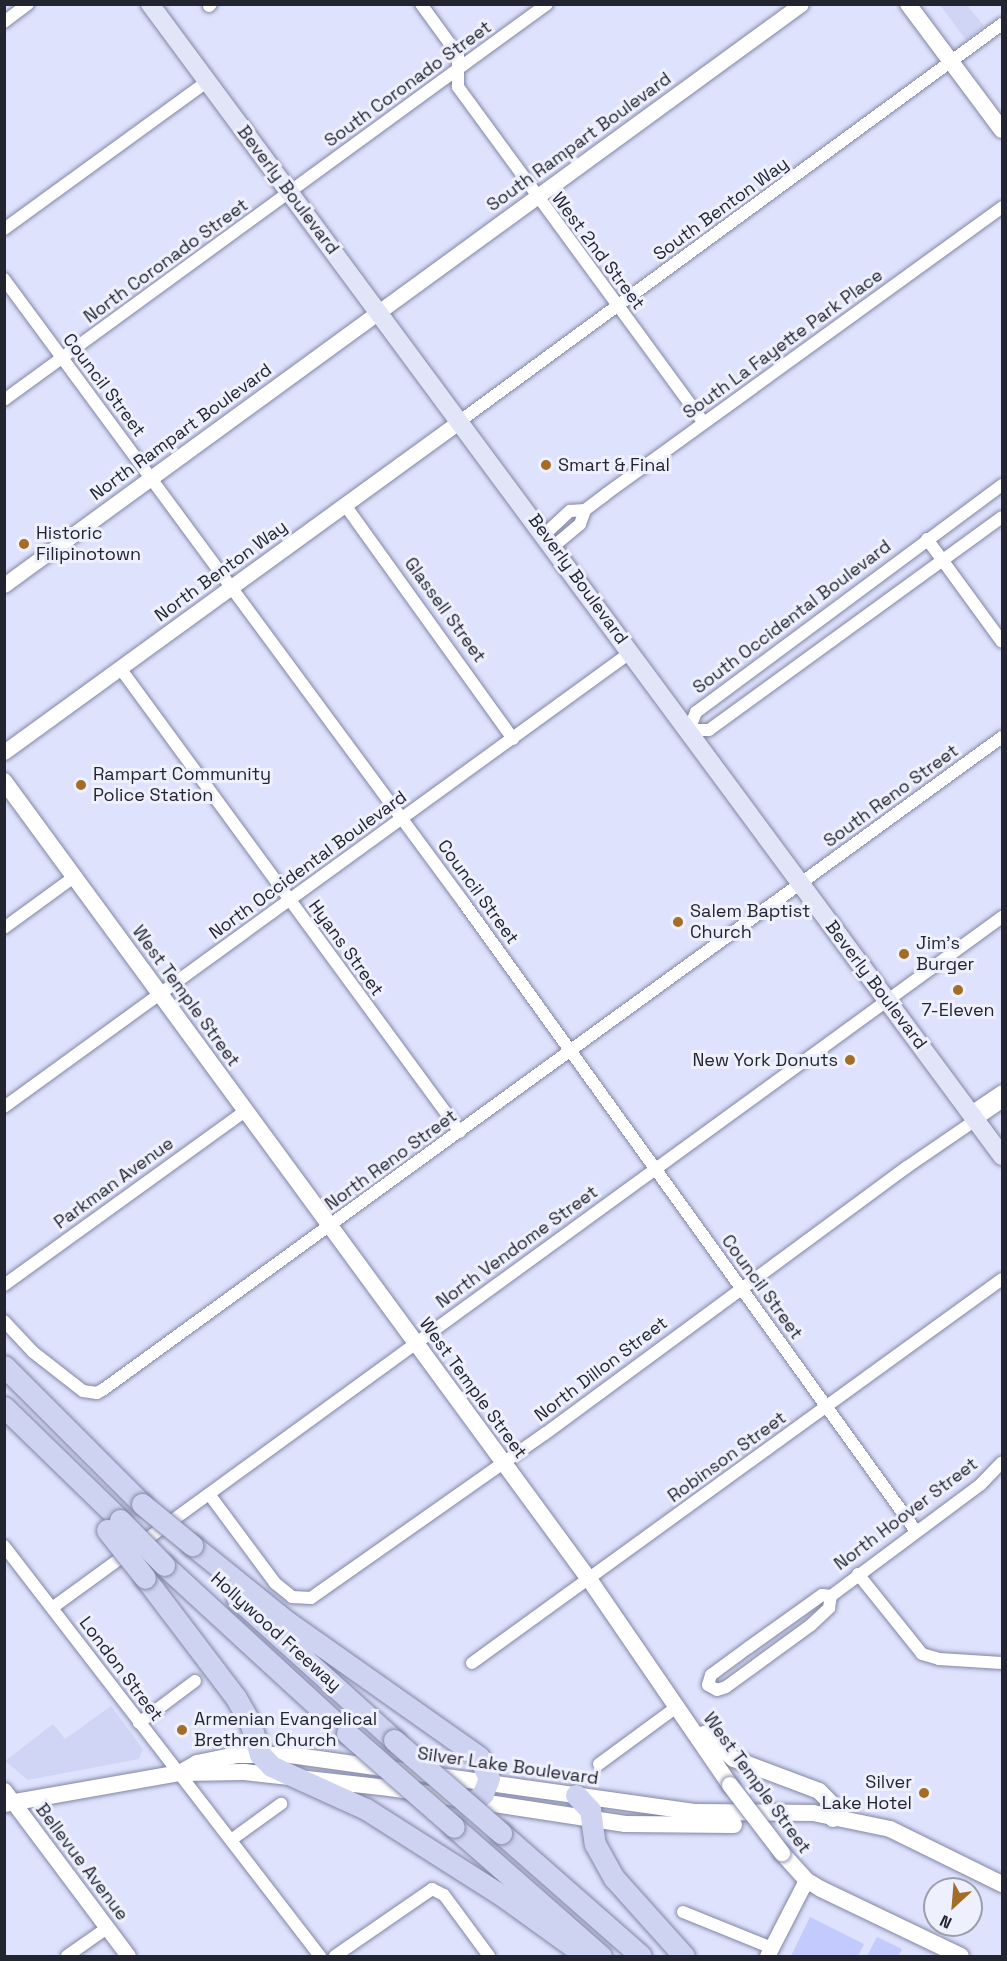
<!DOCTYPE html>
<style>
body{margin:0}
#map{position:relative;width:1007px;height:1961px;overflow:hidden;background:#dee2fd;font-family:"Space Grotesk",sans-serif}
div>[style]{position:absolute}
.built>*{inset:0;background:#d0d5f5}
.green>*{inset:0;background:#c3cafe}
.roads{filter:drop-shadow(0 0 2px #8286a5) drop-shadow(0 0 2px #8286a5)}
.minor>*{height:12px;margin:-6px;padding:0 6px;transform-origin:6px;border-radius:6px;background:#fff}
.tertiary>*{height:15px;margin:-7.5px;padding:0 7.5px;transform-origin:7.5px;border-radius:7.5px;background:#fff}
.secondary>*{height:16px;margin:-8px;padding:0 8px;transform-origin:8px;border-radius:8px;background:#fff}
.primary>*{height:18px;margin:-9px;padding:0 9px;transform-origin:9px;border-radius:9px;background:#e2e5f7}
.motorway>*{height:21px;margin:-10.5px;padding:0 10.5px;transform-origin:10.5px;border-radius:10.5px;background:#cfd3f2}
.bridges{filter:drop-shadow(0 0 2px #8286a5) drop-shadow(0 0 2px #8286a5)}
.secondary-bridge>*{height:16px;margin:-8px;padding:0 8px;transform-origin:8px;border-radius:8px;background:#fff}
.motorway-bridge>*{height:21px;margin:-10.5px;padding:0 10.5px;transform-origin:10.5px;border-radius:10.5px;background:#cfd3f2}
.dots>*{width:16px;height:16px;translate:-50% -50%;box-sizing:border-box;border:3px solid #eef0fd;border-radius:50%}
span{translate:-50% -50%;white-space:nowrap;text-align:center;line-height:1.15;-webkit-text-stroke:6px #eef0fd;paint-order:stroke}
.street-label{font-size:18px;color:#222430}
.poi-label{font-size:18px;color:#222430}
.left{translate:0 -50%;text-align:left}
.right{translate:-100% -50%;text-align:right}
.frame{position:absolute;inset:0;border:6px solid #222430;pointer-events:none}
.north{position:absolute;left:923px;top:1877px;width:60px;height:60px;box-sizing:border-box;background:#eef0fd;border:2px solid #9c9eab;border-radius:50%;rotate:206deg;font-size:16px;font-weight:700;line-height:24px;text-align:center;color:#222430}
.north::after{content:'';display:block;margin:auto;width:21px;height:27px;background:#a36d28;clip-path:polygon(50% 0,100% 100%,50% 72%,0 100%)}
</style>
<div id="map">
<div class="built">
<i style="clip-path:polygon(940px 5px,967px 5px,984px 26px,966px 40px)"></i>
<i style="clip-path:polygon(111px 1706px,143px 1749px,139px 1759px,28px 1780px,5px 1761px,53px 1724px,65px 1739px)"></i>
</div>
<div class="green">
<i style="clip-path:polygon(810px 1917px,864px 1944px,858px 1956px,791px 1956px)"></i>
<i style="clip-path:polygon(877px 1937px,902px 1949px,898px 1956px,867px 1956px)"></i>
</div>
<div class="roads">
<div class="minor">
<i style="left:421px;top:4px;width:63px;rotate:54deg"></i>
<i style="left:458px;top:55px;width:32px;rotate:90deg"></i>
<i style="left:458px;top:87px;width:416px;rotate:53.8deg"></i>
<i style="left:209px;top:6px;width:3px;rotate:-45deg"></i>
<i style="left:4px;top:22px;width:30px;rotate:-37deg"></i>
<i style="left:4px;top:229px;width:250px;rotate:-36deg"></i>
<i style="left:4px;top:279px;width:775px;rotate:53.6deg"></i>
<i style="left:464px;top:903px;width:774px;rotate:54.26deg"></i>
<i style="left:4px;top:400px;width:672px;rotate:-36.1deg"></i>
<i style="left:460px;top:421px;width:672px;rotate:-36.22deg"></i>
<i style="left:1002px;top:485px;width:381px;rotate:143.4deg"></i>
<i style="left:696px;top:712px;width:19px;rotate:111deg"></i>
<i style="left:689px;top:730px;width:20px"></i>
<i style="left:709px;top:730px;width:362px;rotate:-36deg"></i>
<i style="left:345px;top:505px;width:288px;rotate:54.3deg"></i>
<i style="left:545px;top:534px;width:34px;rotate:-43deg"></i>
<i style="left:570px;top:511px;width:15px;rotate:-4deg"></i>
<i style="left:927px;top:539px;width:127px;rotate:53.9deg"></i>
<i style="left:554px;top:546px;width:34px;rotate:-40deg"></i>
<i style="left:580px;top:524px;width:15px;rotate:-70deg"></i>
<i style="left:585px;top:510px;width:26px;rotate:-37deg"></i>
<i style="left:606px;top:494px;width:489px;rotate:-35.9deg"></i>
<i style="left:120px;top:668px;width:575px;rotate:53.77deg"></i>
<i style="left:4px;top:928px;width:87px;rotate:-36.1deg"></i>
<i style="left:4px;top:1107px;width:775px;rotate:-35.97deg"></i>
<i style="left:971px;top:1112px;width:37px;rotate:-34deg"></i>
<i style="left:4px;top:1285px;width:297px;rotate:-35.8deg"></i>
<i style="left:4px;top:1321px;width:42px;rotate:46.9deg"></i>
<i style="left:33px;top:1352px;width:63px;rotate:38deg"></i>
<i style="left:83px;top:1391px;width:14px;rotate:8deg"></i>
<i style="left:97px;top:1393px;width:8px;rotate:-30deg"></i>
<i style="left:104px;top:1389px;width:1110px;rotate:-35.98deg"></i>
<i style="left:209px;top:1494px;width:111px;rotate:53.4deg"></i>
<i style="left:275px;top:1583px;width:22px;rotate:39deg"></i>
<i style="left:292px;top:1597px;width:19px;rotate:3deg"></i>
<i style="left:311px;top:1598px;width:287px;rotate:-35.1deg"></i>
<i style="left:546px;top:1433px;width:448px;rotate:-36.4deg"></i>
<i style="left:907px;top:1167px;width:115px;rotate:-34.4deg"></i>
<i style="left:4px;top:1546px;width:518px;rotate:52.38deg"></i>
<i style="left:858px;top:1574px;width:102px;rotate:51.3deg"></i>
<i style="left:922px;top:1654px;width:18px;rotate:16deg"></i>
<i style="left:939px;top:1659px;width:63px;rotate:3.6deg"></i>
<i style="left:831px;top:1596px;width:9px;rotate:-174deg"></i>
<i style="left:822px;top:1595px;width:90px;rotate:144.5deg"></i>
<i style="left:749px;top:1647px;width:47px;rotate:143.6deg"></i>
<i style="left:711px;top:1675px;width:10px;rotate:107deg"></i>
<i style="left:708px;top:1685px;width:10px;rotate:29deg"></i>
<i style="left:717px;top:1690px;width:9px;rotate:-18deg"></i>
<i style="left:726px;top:1687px;width:105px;rotate:-36.1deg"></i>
<i style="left:811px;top:1625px;width:25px;rotate:-43deg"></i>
<i style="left:829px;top:1608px;width:12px;rotate:-81deg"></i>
<i style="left:831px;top:1596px;width:187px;rotate:-36.7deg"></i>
<i style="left:981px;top:1484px;width:30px;rotate:-46deg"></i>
<i style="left:52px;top:1608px;width:1175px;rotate:-36.03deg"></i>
<i style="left:472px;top:1663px;width:654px;rotate:-35.92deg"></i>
<i style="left:139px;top:1723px;width:70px;rotate:-36.9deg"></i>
<i style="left:599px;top:1764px;width:98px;rotate:-36.3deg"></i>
<i style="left:231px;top:1840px;width:62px;rotate:-35.8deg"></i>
<i style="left:683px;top:1912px;width:96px;rotate:22deg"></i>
<i style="left:67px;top:1956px;width:49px;rotate:-35deg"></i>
<i style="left:335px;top:1956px;width:118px;rotate:-34.6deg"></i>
<i style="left:432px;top:1889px;width:13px;rotate:27deg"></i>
<i style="left:444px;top:1895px;width:76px;rotate:53.6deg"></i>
</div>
<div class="tertiary">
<i style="left:4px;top:585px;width:986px;rotate:-36.09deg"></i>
<i style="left:4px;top:752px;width:563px;rotate:-35.98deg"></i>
<i style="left:4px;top:1790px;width:207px;rotate:53.2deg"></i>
<i style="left:767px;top:1956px;width:85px;rotate:-62.8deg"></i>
</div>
<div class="secondary">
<i style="left:908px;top:4px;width:157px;rotate:53.3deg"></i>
<i style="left:4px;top:781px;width:989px;rotate:53.76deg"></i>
<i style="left:589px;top:1579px;width:250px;rotate:55.6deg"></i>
<i style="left:704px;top:1734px;width:39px;rotate:40deg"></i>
<i style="left:734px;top:1759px;width:91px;rotate:20.6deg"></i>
<i style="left:819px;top:1791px;width:20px;rotate:45deg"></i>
<i style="left:833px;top:1805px;width:14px;rotate:90deg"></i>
<i style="left:180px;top:1773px;width:20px;rotate:-30deg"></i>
<i style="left:197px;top:1763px;width:41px;rotate:-11.3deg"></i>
<i style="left:237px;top:1755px;width:53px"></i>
<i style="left:290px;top:1755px;width:410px;rotate:8deg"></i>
<i style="left:696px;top:1812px;width:117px;rotate:0.5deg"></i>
<i style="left:813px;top:1813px;width:79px;rotate:11.7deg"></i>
<i style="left:890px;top:1829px;width:125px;rotate:26.2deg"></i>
<i style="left:4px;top:1804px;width:179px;rotate:-10deg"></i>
<i style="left:180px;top:1773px;width:64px;rotate:-0.9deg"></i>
<i style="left:244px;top:1772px;width:147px;rotate:6.3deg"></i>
<i style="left:390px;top:1788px;width:238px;rotate:8.7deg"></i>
<i style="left:625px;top:1824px;width:109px;rotate:0.5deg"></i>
<i style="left:782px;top:1853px;width:36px;rotate:48deg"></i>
<i style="left:806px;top:1880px;width:17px;rotate:31deg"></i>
<i style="left:821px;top:1889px;width:155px;rotate:25.6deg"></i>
</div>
<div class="primary">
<i style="left:150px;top:4px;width:1433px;rotate:53.51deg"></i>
</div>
<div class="motorway">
<i style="left:4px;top:1366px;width:195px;rotate:45deg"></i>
<i style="left:4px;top:1407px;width:162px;rotate:44.2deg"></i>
<i style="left:192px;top:1545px;width:119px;rotate:38.9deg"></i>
<i style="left:285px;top:1620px;width:237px;rotate:35.2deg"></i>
<i style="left:479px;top:1757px;width:23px;rotate:65deg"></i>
<i style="left:489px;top:1778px;width:17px;rotate:111deg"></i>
<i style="left:483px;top:1794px;width:14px;rotate:144deg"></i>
<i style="left:164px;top:1565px;width:248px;rotate:42.6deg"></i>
<i style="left:145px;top:1578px;width:151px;rotate:52.8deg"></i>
<i style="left:236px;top:1698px;width:28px;rotate:60deg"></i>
<i style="left:250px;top:1722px;width:34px;rotate:73deg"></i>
<i style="left:260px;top:1754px;width:16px;rotate:47deg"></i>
<i style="left:271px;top:1766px;width:104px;rotate:24.4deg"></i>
<i style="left:366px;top:1809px;width:164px;rotate:32.5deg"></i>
<i style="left:504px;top:1897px;width:101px;rotate:35.7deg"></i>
<i style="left:237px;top:1598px;width:212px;rotate:42.1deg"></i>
<i style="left:576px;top:1795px;width:21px;rotate:47deg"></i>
<i style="left:590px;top:1810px;width:34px;rotate:82deg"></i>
<i style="left:595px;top:1844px;width:39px;rotate:61deg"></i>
<i style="left:614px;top:1878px;width:105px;rotate:48.1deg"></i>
<i style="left:454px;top:1827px;width:196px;rotate:41.3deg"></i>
<i style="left:501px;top:1833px;width:186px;rotate:41.3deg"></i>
</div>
</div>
<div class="bridges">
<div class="secondary-bridge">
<i style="left:730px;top:1785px;width:86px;rotate:52.6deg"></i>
</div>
<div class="motorway-bridge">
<i style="left:142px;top:1504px;width:65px;rotate:39.4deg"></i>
<i style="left:120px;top:1520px;width:63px;rotate:45.6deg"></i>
<i style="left:107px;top:1530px;width:61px;rotate:51.6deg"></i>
<i style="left:347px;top:1733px;width:142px;rotate:41.3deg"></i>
<i style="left:394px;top:1740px;width:142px;rotate:41deg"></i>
</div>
</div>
<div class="dots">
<i style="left:546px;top:465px;background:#a36d28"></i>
<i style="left:24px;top:544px;background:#a36d28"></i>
<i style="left:81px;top:785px;background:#a36d28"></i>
<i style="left:678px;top:922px;background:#a36d28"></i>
<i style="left:904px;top:954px;background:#a36d28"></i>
<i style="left:958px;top:990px;background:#a36d28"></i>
<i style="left:850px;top:1060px;background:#a36d28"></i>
<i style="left:182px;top:1730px;background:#a36d28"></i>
<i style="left:924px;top:1793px;background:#a36d28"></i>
</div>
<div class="street-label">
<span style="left:408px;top:84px;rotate:-36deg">South Coronado Street</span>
<span style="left:579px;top:142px;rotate:-36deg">South Rampart Boulevard</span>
<span style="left:288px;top:190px;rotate:53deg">Beverly Boulevard</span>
<span style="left:721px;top:209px;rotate:-36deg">South Benton Way</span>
<span style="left:598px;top:251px;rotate:53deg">West 2nd Street</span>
<span style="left:166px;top:261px;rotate:-36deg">North Coronado Street</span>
<span style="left:783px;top:344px;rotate:-36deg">South La Fayette Park Place</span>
<span style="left:104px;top:385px;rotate:53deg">Council Street</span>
<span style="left:181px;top:432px;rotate:-36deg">North Rampart Boulevard</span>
<span style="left:221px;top:571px;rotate:-36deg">North Benton Way</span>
<span style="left:578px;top:579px;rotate:54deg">Beverly Boulevard</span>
<span style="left:445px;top:610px;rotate:54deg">Glassell Street</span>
<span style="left:792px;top:617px;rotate:-37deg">South Occidental Boulevard</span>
<span style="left:891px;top:796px;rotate:-36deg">South Reno Street</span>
<span style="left:308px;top:865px;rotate:-36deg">North Occidental Boulevard</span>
<span style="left:478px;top:892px;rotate:54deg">Council Street</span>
<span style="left:346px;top:948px;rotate:54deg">Hyans Street</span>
<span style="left:876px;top:985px;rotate:53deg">Beverly Boulevard</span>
<span style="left:186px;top:996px;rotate:54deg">West Temple Street</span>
<span style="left:391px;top:1160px;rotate:-36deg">North Reno Street</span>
<span style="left:114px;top:1183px;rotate:-36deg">Parkman Avenue</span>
<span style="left:517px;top:1247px;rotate:-36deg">North Vendome Street</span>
<span style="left:762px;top:1287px;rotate:54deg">Council Street</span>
<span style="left:601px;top:1369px;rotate:-37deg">North Dillon Street</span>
<span style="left:473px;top:1388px;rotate:54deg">West Temple Street</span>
<span style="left:727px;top:1457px;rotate:-36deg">Robinson Street</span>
<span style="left:906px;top:1514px;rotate:-37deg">North Hoover Street</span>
<span style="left:276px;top:1632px;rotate:42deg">Hollywood Freeway</span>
<span style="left:121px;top:1669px;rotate:53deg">London Street</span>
<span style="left:508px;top:1766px;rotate:8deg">Silver Lake Boulevard</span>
<span style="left:757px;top:1783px;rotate:54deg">West Temple Street</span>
<span style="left:82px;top:1862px;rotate:53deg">Bellevue Avenue</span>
</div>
<div class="poi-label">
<span class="left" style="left:558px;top:465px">Smart &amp; Final</span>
<span class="left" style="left:36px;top:544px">Historic<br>Filipinotown</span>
<span class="left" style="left:93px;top:785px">Rampart Community<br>Police Station</span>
<span class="left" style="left:690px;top:922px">Salem Baptist<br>Church</span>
<span class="left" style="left:916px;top:954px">Jim's<br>Burger</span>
<span style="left:958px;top:1010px">7-Eleven</span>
<span class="right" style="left:838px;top:1060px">New York Donuts</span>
<span class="left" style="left:194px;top:1730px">Armenian Evangelical<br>Brethren Church</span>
<span class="right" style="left:912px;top:1793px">Silver<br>Lake Hotel</span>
</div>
<div class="frame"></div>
<div class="north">N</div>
</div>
